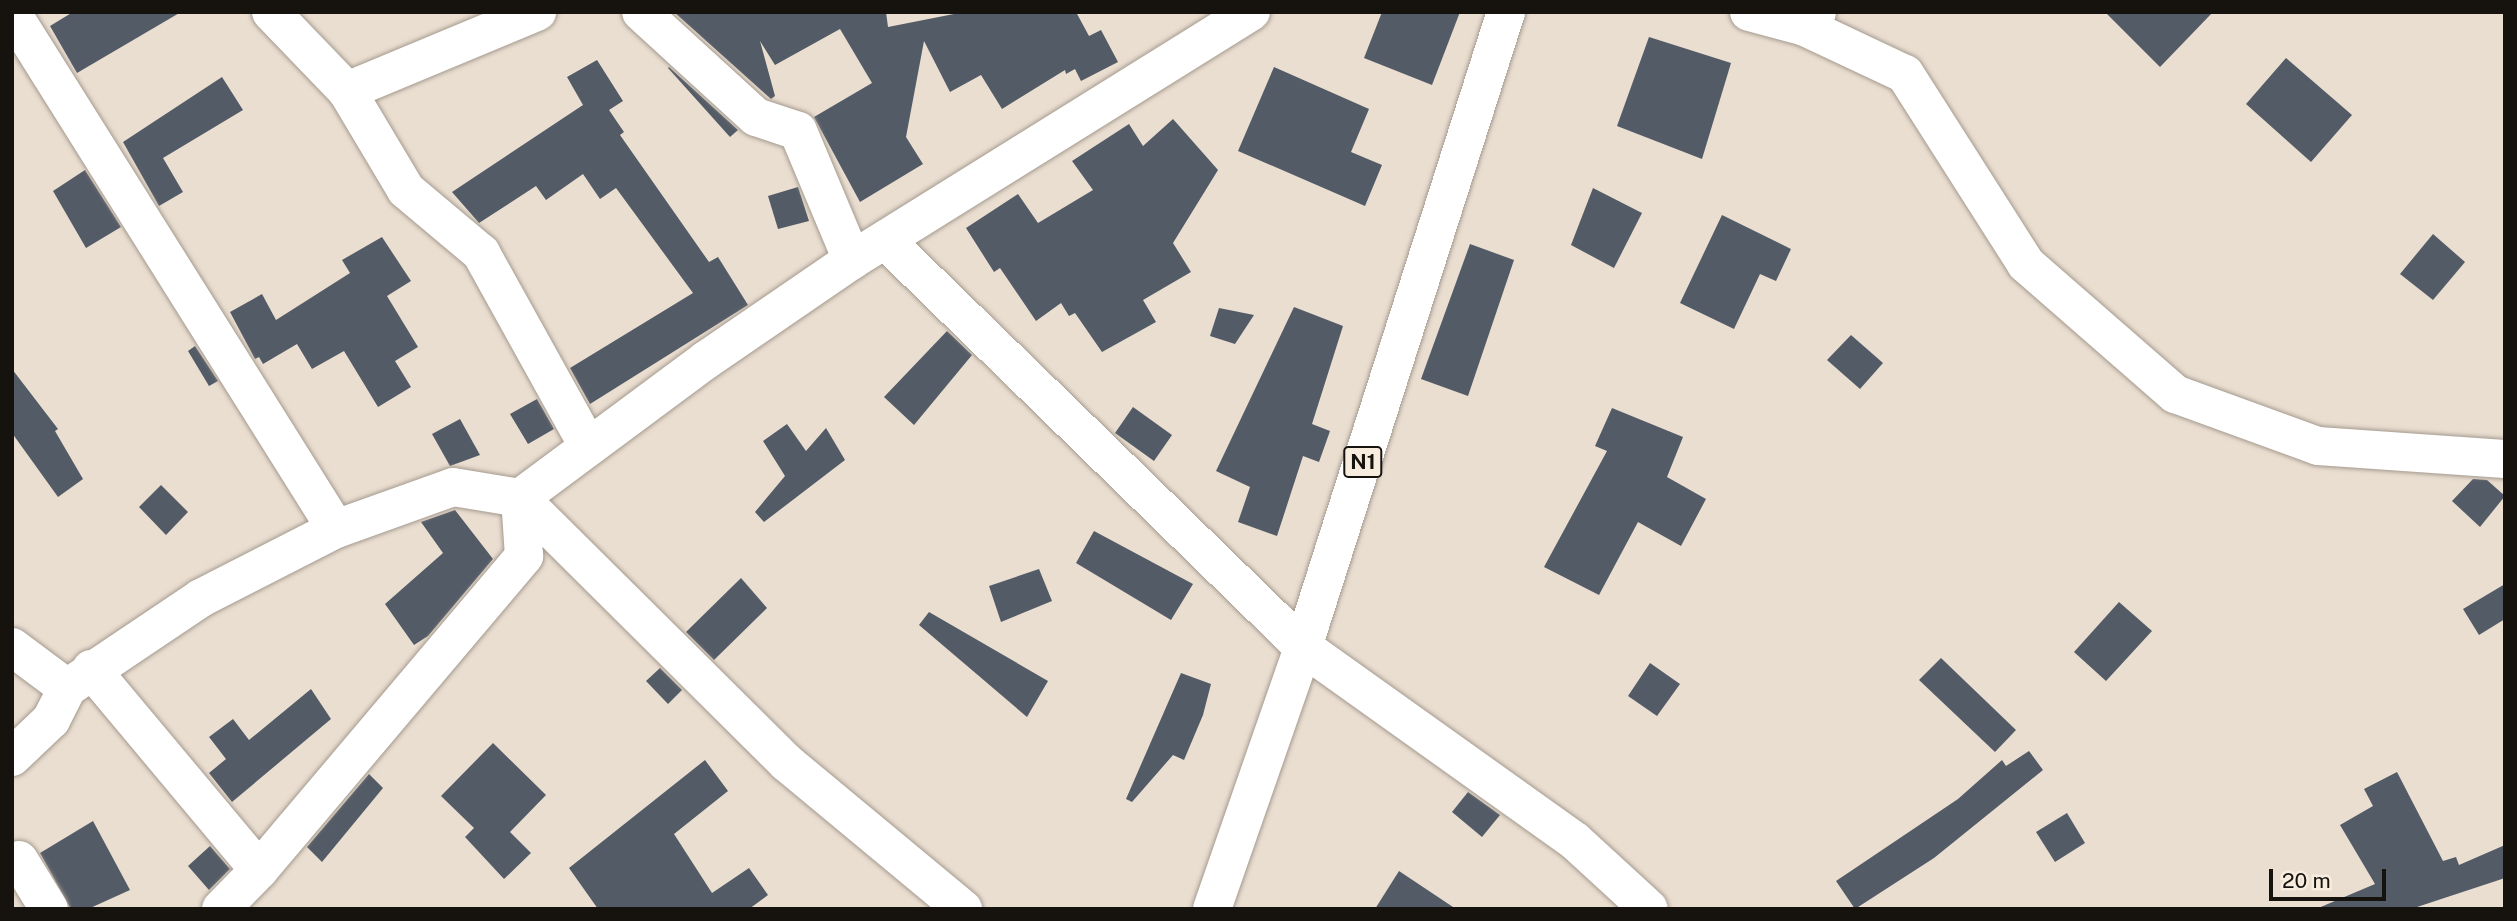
<!DOCTYPE html>
<style>
body{margin:0}
#map{position:relative;width:2517px;height:921px;overflow:hidden;background:#eaded1;font-family:"Public Sans",sans-serif}
div>[style]{position:absolute}
.building>*{inset:0;background:#535b67}
.roads{filter:drop-shadow(0 0 2px #a49a8e) drop-shadow(0 0 2px #a49a8e)}
.minor>*{height:38px;margin:-19px;padding:0 19px;transform-origin:19px;border-radius:19px;background:#fff}
.major>*{height:38px;margin:-19px;padding:0 19px;transform-origin:19px;border-radius:19px;background:#fff}
span{translate:-50% -50%;white-space:nowrap;text-align:center;line-height:1.15;-webkit-text-stroke:7px #f7ecde;paint-order:stroke}
.shield-label span{padding:2px 5px;background:#f7ecde;border:2px solid;border-radius:5px;-webkit-text-stroke-width:0}
.shield-label{font-size:21px;color:#16120e;font-weight:700}
.frame{position:absolute;inset:0;border:14px solid #16120e;pointer-events:none}
.scale{position:absolute;left:2269px;top:869px;width:117px;height:32px;box-sizing:border-box;border:4px solid #16120e;border-top:0;padding-left:9px;font-size:21px;line-height:24px;white-space:nowrap;color:#16120e;-webkit-text-stroke:5px #f7ecde;paint-order:stroke}
</style>
<div id="map">
<div class="building">
<i style="clip-path:polygon(73px 12px,181px 12px,77px 73px,50px 26px)"></i>
<i style="clip-path:polygon(674px 12px,886px 12px,888px 27px,964px 12px,1076px 12px,1089px 36px,1101px 30px,1118px 62px,1081px 81px,1075px 69px,1066px 74px,1065px 70px,1002px 109px,981px 75px,950px 92px,924px 41px,906px 137px,923px 164px,860px 202px,814px 117px,872px 83px,840px 29px,775px 65px,760px 41px,775px 96px,771px 99px)"></i>
<i style="clip-path:polygon(1382px 12px,1460px 12px,1432px 85px,1364px 58px)"></i>
<i style="clip-path:polygon(2105px 12px,2213px 12px,2160px 67px)"></i>
<i style="clip-path:polygon(1649px 37px,1731px 63px,1702px 159px,1617px 126px)"></i>
<i style="clip-path:polygon(2286px 58px,2352px 115px,2311px 162px,2246px 104px)"></i>
<i style="clip-path:polygon(597px 60px,623px 101px,609px 110px,624px 132px,620px 135px,709px 262px,718px 257px,748px 305px,590px 404px,570px 368px,693px 293px,616px 188px,600px 199px,583px 174px,546px 200px,536px 186px,479px 223px,452px 192px,583px 105px,567px 77px)"></i>
<i style="clip-path:polygon(1274px 67px,1369px 109px,1351px 152px,1382px 165px,1365px 206px,1238px 151px)"></i>
<i style="clip-path:polygon(668px 68px,669px 67px,738px 130px,730px 137px)"></i>
<i style="clip-path:polygon(222px 77px,243px 110px,163px 158px,183px 192px,159px 206px,123px 142px)"></i>
<i style="clip-path:polygon(1173px 119px,1218px 170px,1173px 243px,1191px 272px,1143px 300px,1156px 322px,1102px 352px,1075px 313px,1069px 316px,1061px 303px,1036px 321px,1000px 268px,994px 272px,966px 228px,1018px 194px,1038px 223px,1093px 190px,1072px 161px,1129px 124px,1143px 146px)"></i>
<i style="clip-path:polygon(85px 170px,121px 227px,86px 248px,53px 191px)"></i>
<i style="clip-path:polygon(798px 187px,809px 221px,778px 229px,768px 196px)"></i>
<i style="clip-path:polygon(1593px 188px,1642px 213px,1614px 268px,1571px 245px)"></i>
<i style="clip-path:polygon(1722px 215px,1791px 249px,1776px 281px,1760px 274px,1734px 329px,1680px 303px)"></i>
<i style="clip-path:polygon(2433px 234px,2465px 262px,2433px 300px,2400px 274px)"></i>
<i style="clip-path:polygon(382px 237px,411px 281px,387px 296px,418px 347px,395px 361px,411px 387px,378px 407px,344px 351px,312px 369px,297px 344px,263px 364px,259px 357px,255px 359px,230px 312px,262px 294px,276px 320px,350px 273px,342px 260px)"></i>
<i style="clip-path:polygon(1470px 244px,1514px 260px,1468px 396px,1421px 379px)"></i>
<i style="clip-path:polygon(1294px 307px,1343px 326px,1312px 424px,1330px 431px,1319px 462px,1303px 456px,1277px 536px,1238px 522px,1250px 487px,1216px 471px)"></i>
<i style="clip-path:polygon(1219px 308px,1254px 315px,1235px 344px,1210px 336px)"></i>
<i style="clip-path:polygon(947px 331px,972px 355px,914px 425px,884px 397px)"></i>
<i style="clip-path:polygon(1851px 335px,1883px 363px,1860px 389px,1827px 360px)"></i>
<i style="clip-path:polygon(195px 346px,218px 381px,209px 386px,188px 351px)"></i>
<i style="clip-path:polygon(12px 369px,58px 429px,55px 431px,83px 479px,58px 497px,12px 433px)"></i>
<i style="clip-path:polygon(537px 399px,554px 429px,528px 444px,510px 414px)"></i>
<i style="clip-path:polygon(1133px 407px,1172px 435px,1154px 461px,1115px 433px)"></i>
<i style="clip-path:polygon(1612px 408px,1683px 437px,1667px 477px,1706px 499px,1681px 546px,1638px 522px,1599px 595px,1544px 567px,1607px 451px,1595px 446px)"></i>
<i style="clip-path:polygon(460px 419px,480px 455px,450px 466px,432px 434px)"></i>
<i style="clip-path:polygon(787px 424px,806px 451px,826px 428px,845px 460px,764px 522px,755px 512px,785px 476px,763px 441px)"></i>
<i style="clip-path:polygon(2473px 479px,2487px 480px,2505px 496px,2480px 527px,2452px 501px)"></i>
<i style="clip-path:polygon(161px 485px,188px 512px,166px 535px,139px 507px)"></i>
<i style="clip-path:polygon(455px 510px,493px 559px,428px 636px,414px 645px,385px 604px,443px 553px,421px 522px)"></i>
<i style="clip-path:polygon(1094px 531px,1193px 584px,1171px 620px,1076px 563px)"></i>
<i style="clip-path:polygon(1039px 569px,1052px 601px,1001px 622px,989px 586px)"></i>
<i style="clip-path:polygon(741px 578px,767px 608px,714px 660px,686px 632px)"></i>
<i style="clip-path:polygon(2505px 584px,2505px 619px,2479px 635px,2463px 609px)"></i>
<i style="clip-path:polygon(2119px 602px,2152px 631px,2106px 681px,2074px 652px)"></i>
<i style="clip-path:polygon(929px 612px,1048px 681px,1027px 717px,919px 625px)"></i>
<i style="clip-path:polygon(1941px 658px,2016px 730px,1995px 752px,1919px 680px)"></i>
<i style="clip-path:polygon(1650px 663px,1680px 684px,1657px 716px,1628px 696px)"></i>
<i style="clip-path:polygon(660px 668px,682px 690px,668px 704px,646px 681px)"></i>
<i style="clip-path:polygon(1181px 673px,1211px 684px,1203px 715px,1184px 760px,1173px 755px,1132px 802px,1126px 799px)"></i>
<i style="clip-path:polygon(311px 689px,331px 719px,232px 802px,209px 773px,226px 759px,209px 737px,233px 719px,249px 740px)"></i>
<i style="clip-path:polygon(493px 743px,546px 795px,510px 832px,531px 853px,504px 879px,465px 837px,474px 828px,441px 796px)"></i>
<i style="clip-path:polygon(2029px 751px,2043px 770px,1934px 858px,1855px 909px,1836px 881px,1958px 799px,2002px 760px,2006px 766px)"></i>
<i style="clip-path:polygon(705px 760px,728px 791px,674px 834px,712px 893px,749px 868px,768px 895px,749px 909px,598px 909px,569px 868px)"></i>
<i style="clip-path:polygon(2397px 772px,2443px 861px,2456px 857px,2459px 865px,2505px 845px,2505px 878px,2411px 909px,2316px 909px,2375px 884px,2340px 825px,2373px 806px,2364px 789px)"></i>
<i style="clip-path:polygon(369px 774px,383px 788px,322px 862px,307px 847px)"></i>
<i style="clip-path:polygon(1468px 792px,1500px 815px,1482px 837px,1452px 812px)"></i>
<i style="clip-path:polygon(2067px 813px,2085px 843px,2055px 862px,2036px 832px)"></i>
<i style="clip-path:polygon(93px 821px,130px 890px,88px 909px,71px 909px,40px 853px)"></i>
<i style="clip-path:polygon(210px 846px,230px 869px,209px 890px,188px 866px)"></i>
<i style="clip-path:polygon(1399px 871px,1456px 909px,1375px 909px)"></i>
</div>
<div class="roads">
<div class="minor">
<i style="left:271px;top:12px;width:110px;rotate:46.1deg"></i>
<i style="left:347px;top:91px;width:115px;rotate:59.2deg"></i>
<i style="left:406px;top:190px;width:98px;rotate:40deg"></i>
<i style="left:481px;top:253px;width:221px;rotate:61deg"></i>
<i style="left:641px;top:12px;width:156px;rotate:42.4deg"></i>
<i style="left:756px;top:117px;width:44px;rotate:18.4deg"></i>
<i style="left:798px;top:131px;width:140px;rotate:67.3deg"></i>
<i style="left:1749px;top:12px;width:58px;rotate:15deg"></i>
<i style="left:1805px;top:27px;width:19px;rotate:-51deg"></i>
<i style="left:12px;top:13px;width:609px;rotate:57.88deg"></i>
<i style="left:1805px;top:27px;width:110px;rotate:25.2deg"></i>
<i style="left:1905px;top:74px;width:225px;rotate:57.5deg"></i>
<i style="left:2026px;top:264px;width:198px;rotate:41.1deg"></i>
<i style="left:2175px;top:394px;width:152px;rotate:20deg"></i>
<i style="left:2318px;top:446px;width:187px;rotate:4deg"></i>
<i style="left:347px;top:91px;width:206px;rotate:-22.6deg"></i>
<i style="left:885px;top:240px;width:583px;rotate:44.24deg"></i>
<i style="left:1303px;top:647px;width:334px;rotate:35.5deg"></i>
<i style="left:1575px;top:841px;width:100px;rotate:42.6deg"></i>
<i style="left:520px;top:498px;width:376px;rotate:44.8deg"></i>
<i style="left:787px;top:763px;width:229px;rotate:39.7deg"></i>
<i style="left:12px;top:647px;width:69px;rotate:36.7deg"></i>
<i style="left:67px;top:688px;width:161px;rotate:-33.9deg"></i>
<i style="left:201px;top:598px;width:152px;rotate:-27.1deg"></i>
<i style="left:336px;top:529px;width:124px;rotate:-19.7deg"></i>
<i style="left:453px;top:487px;width:68px;rotate:9.3deg"></i>
<i style="left:520px;top:498px;width:232px;rotate:-36.6deg"></i>
<i style="left:706px;top:360px;width:177px;rotate:-34.4deg"></i>
<i style="left:852px;top:260px;width:470px;rotate:-31.9deg"></i>
<i style="left:91px;top:669px;width:262px;rotate:50.1deg"></i>
<i style="left:259px;top:870px;width:411px;rotate:-49.8deg"></i>
<i style="left:524px;top:556px;width:58px;rotate:-93.9deg"></i>
<i style="left:12px;top:757px;width:54px;rotate:-43.5deg"></i>
<i style="left:51px;top:720px;width:36px;rotate:-63deg"></i>
<i style="left:19px;top:860px;width:57px;rotate:58.5deg"></i>
<i style="left:221px;top:909px;width:54px;rotate:-45.7deg"></i>
</div>
<div class="major">
<i style="left:1212px;top:909px;width:277px;rotate:-70.8deg"></i>
<i style="left:1303px;top:647px;width:667px;rotate:-72.27deg"></i>
</div>
</div>
<div class="shield-label">
<span style="left:1363px;top:462px">N1</span>
</div>
<div class="frame"></div>
<div class="scale">20 m</div>
</div>
